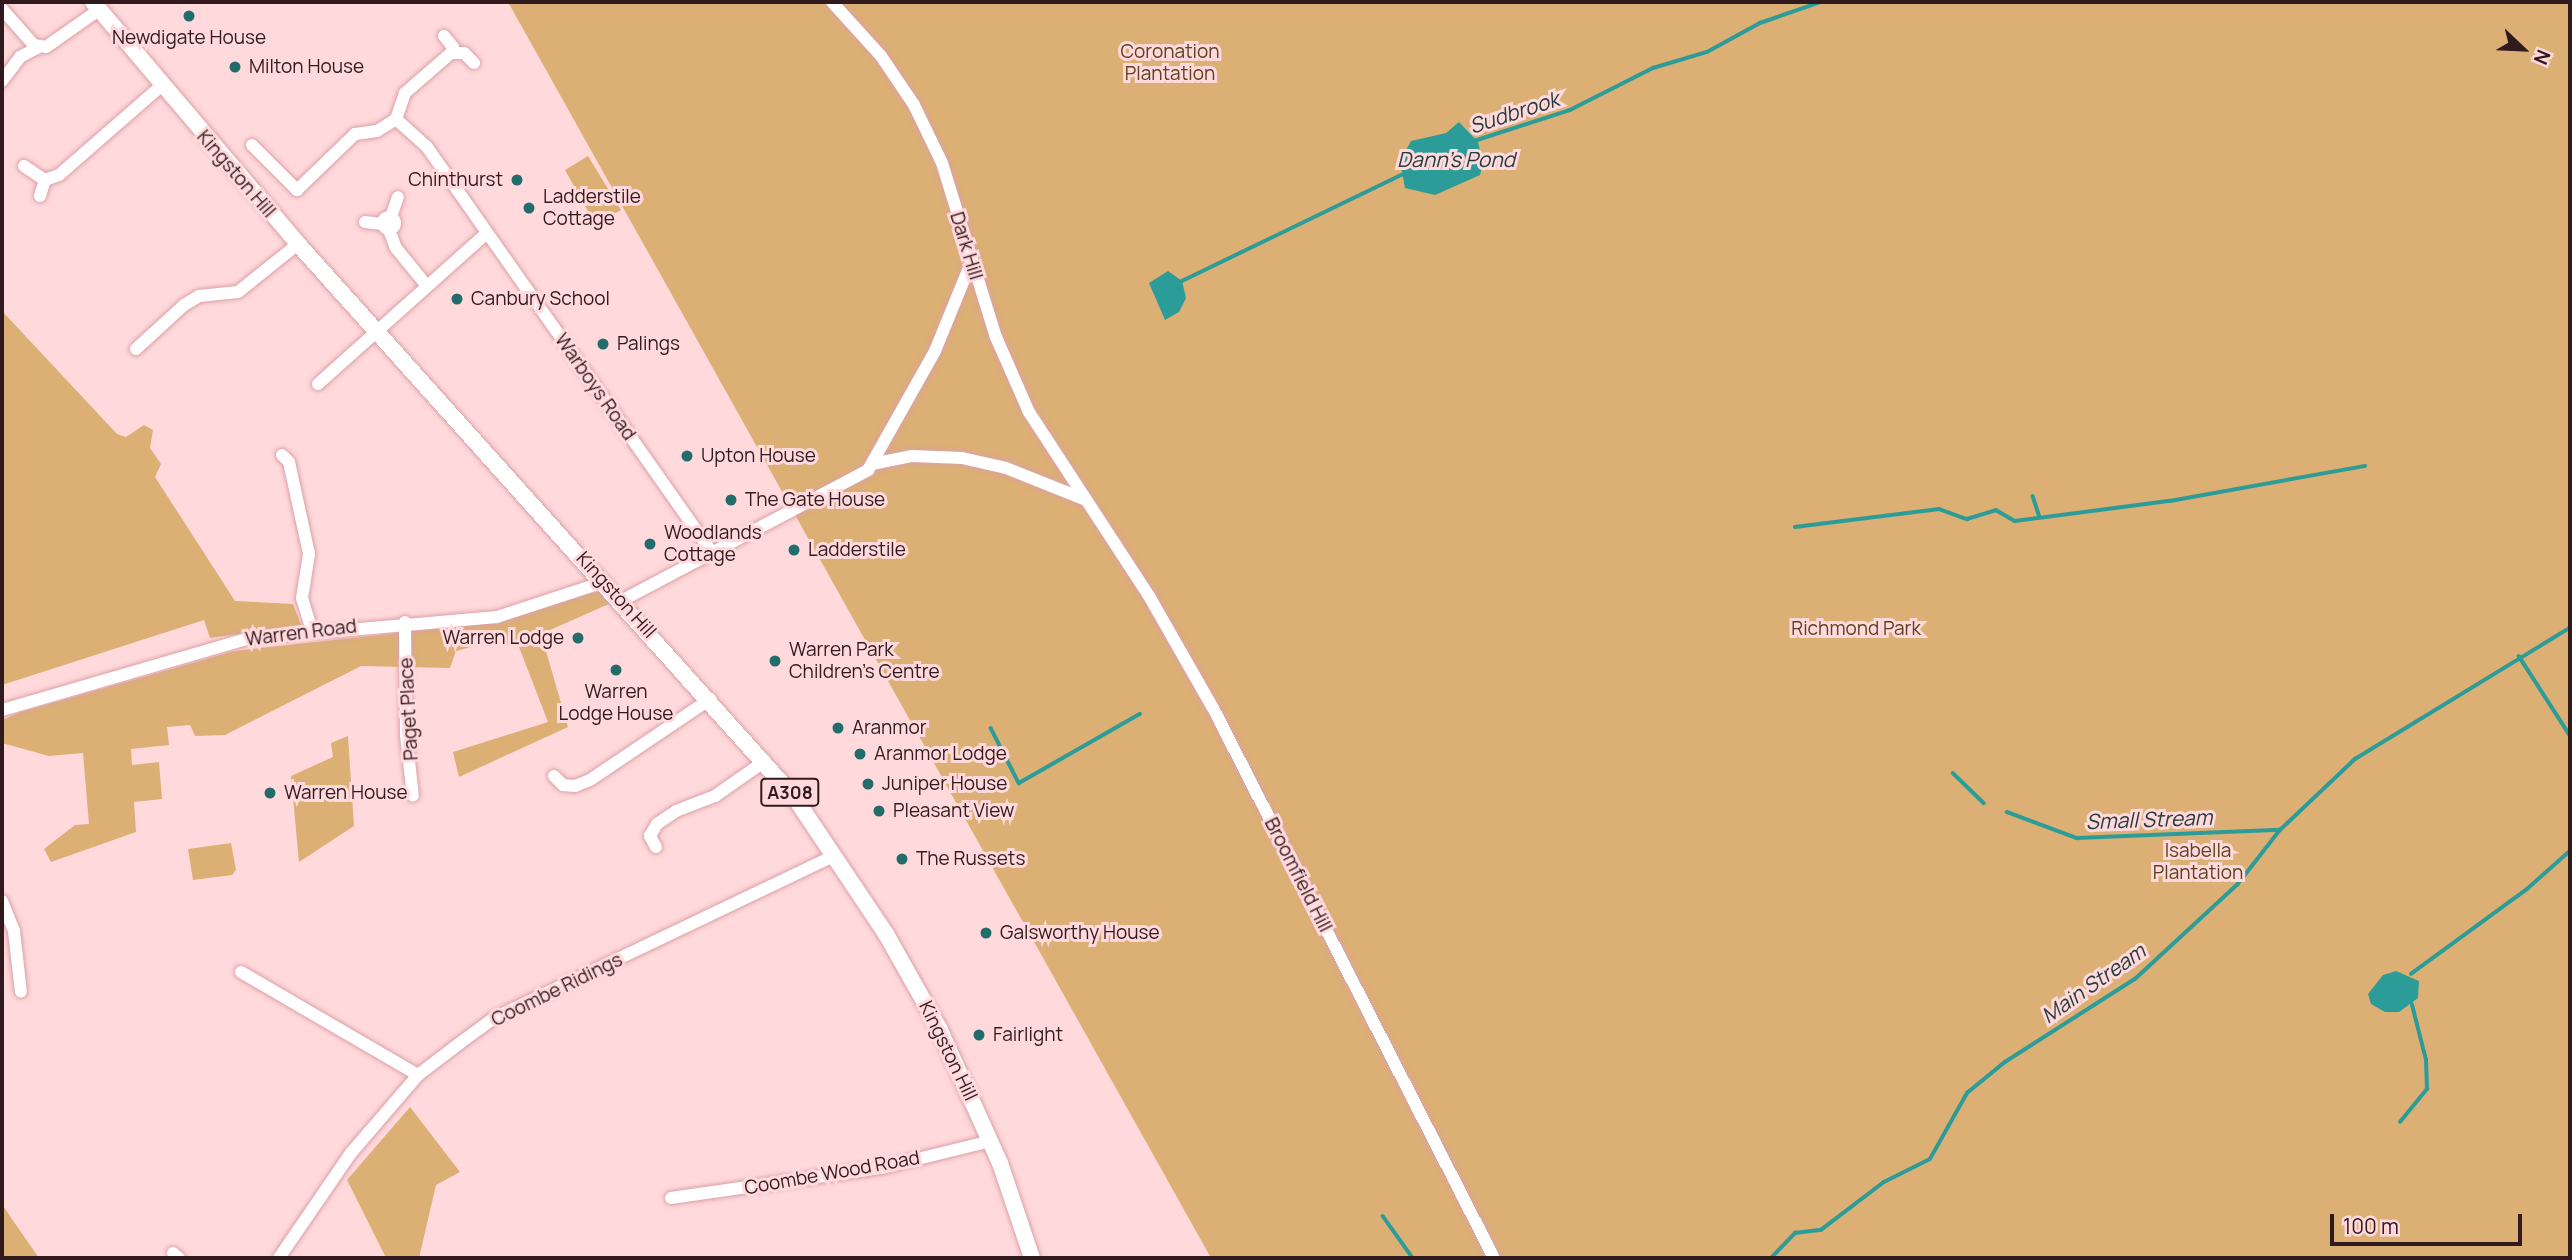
<!DOCTYPE html>
<style>
body{margin:0}
#map{position:relative;width:2572px;height:1260px;overflow:hidden;background:#ffd9dc;font-family:Manrope,sans-serif}
div>[style]{position:absolute}
.green>*{inset:0;background:#dcaf75}
.water>*{inset:0;background:#2c9c99}
.stream>*{height:3.5px;margin:-1.75px;padding:0 1.75px;transform-origin:1.75px;border-radius:1.75px;background:#2c9c99}
.roads{filter:drop-shadow(0 0 2px #dca1a7) drop-shadow(0 0 2px #dca1a7)}
.minor>*{height:12px;margin:-6px;padding:0 6px;transform-origin:6px;border-radius:6px;background:#fff}
.minor>.ring{margin:-6px;padding:0;box-sizing:content-box;background:none;border:12px solid #fff;border-radius:50%}
.major>*{height:16px;margin:-8px;padding:0 8px;transform-origin:8px;border-radius:8px;background:#fff}
.dots>*{width:19px;height:19px;translate:-50% -50%;box-sizing:border-box;border:4px solid #ffd9dc;border-radius:50%}
span{translate:-50% -50%;white-space:nowrap;text-align:center;line-height:1.15;-webkit-text-stroke:6px #ffd9dc;paint-order:stroke}
.shield-label span{padding:2px 5px;background:#ffd9dc;border:2px solid;border-radius:5px;-webkit-text-stroke-width:0}
.shield-label{font-size:18px;color:#301a1d;font-weight:700}
.poi-label{font-size:19px;color:#301a1d}
.left{translate:0 -50%;text-align:left}
.right{translate:-100% -50%;text-align:right}
.park-label{font-size:19px;color:#5c4220}
.street-label{font-size:19px;color:#301a1d}
.water-label{font-size:21px;color:#253d3c;font-style:italic}
.frame{position:absolute;inset:0;border:4px solid #301a1d;pointer-events:none}
.north{position:absolute;left:2488px;top:14px;width:70px;height:70px;-webkit-text-stroke:5px #ffd9dc;paint-order:stroke;rotate:113deg;font-size:19px;font-weight:700;line-height:28px;text-align:center;color:#301a1d}
.north::after{content:'';display:block;margin:auto;width:24px;height:32px;background:#301a1d;clip-path:polygon(50% 0,100% 100%,50% 72%,0 100%)}
.scale{position:absolute;left:2330px;top:1214px;width:192px;height:32px;box-sizing:border-box;border:4px solid #301a1d;border-top:0;padding-left:9px;font-size:21px;line-height:24px;white-space:nowrap;color:#301a1d;-webkit-text-stroke:5px #ffd9dc;paint-order:stroke}
</style>
<div id="map">
<div class="green">
<i style="clip-path:polygon(508px 2px,2570px 2px,2570px 1258px,1211px 1258px)"></i>
<i style="clip-path:polygon(588px 156px,621px 210px,595px 224px,565px 170px)"></i>
<i style="clip-path:polygon(2px 311px,117px 434px,126px 437px,144px 425px,153px 430px,150px 448px,161px 464px,155px 477px,235px 601px,293px 604px,301px 625px,210px 638px,204px 620px,2px 685px)"></i>
<i style="clip-path:polygon(600px 591px,611px 603px,541px 634px,568px 727px,459px 777px,453px 752px,548px 722px,519px 647px,489px 642px,456px 651px,450px 668px,361px 666px,225px 735px,195px 736px,190px 725px,167px 727px,169px 745px,131px 749px,132px 765px,159px 762px,162px 799px,134px 802px,136px 832px,51px 862px,44px 849px,75px 825px,89px 824px,83px 753px,49px 756px,2px 743px,2px 720px,21px 712px,234px 651px,497px 622px,541px 605px)"></i>
<i style="clip-path:polygon(348px 736px,354px 826px,299px 862px,291px 776px,333px 757px,331px 743px)"></i>
<i style="clip-path:polygon(231px 843px,236px 870px,232px 875px,193px 880px,188px 849px)"></i>
<i style="clip-path:polygon(410px 1107px,460px 1172px,436px 1185px,419px 1258px,386px 1258px,347px 1180px)"></i>
<i style="clip-path:polygon(2px 1204px,14px 1222px,39px 1258px,2px 1258px)"></i>
</div>
<div class="water">
<i style="clip-path:polygon(1459px 122px,1478px 142px,1483px 163px,1480px 175px,1435px 195px,1405px 188px,1400px 161px,1411px 141px,1446px 133px)"></i>
<i style="clip-path:polygon(1168px 271px,1182px 281px,1186px 298px,1179px 312px,1165px 320px,1149px 283px)"></i>
<i style="clip-path:polygon(2396px 971px,2419px 981px,2418px 998px,2399px 1012px,2385px 1012px,2371px 1004px,2368px 994px,2383px 975px)"></i>
</div>
<div class="stream">
<i style="left:1471px;top:142px;width:104px;rotate:-17.9deg"></i>
<i style="left:1570px;top:110px;width:93px;rotate:-26.8deg"></i>
<i style="left:1653px;top:68px;width:56px;rotate:-16.5deg"></i>
<i style="left:1707px;top:52px;width:60px;rotate:-28.7deg"></i>
<i style="left:1760px;top:23px;width:65px;rotate:-19deg"></i>
<i style="left:1182px;top:281px;width:278px;rotate:-25.8deg"></i>
<i style="left:2033px;top:496px;width:22px;rotate:72deg"></i>
<i style="left:1795px;top:527px;width:145px;rotate:-7.1deg"></i>
<i style="left:1939px;top:509px;width:30px;rotate:20deg"></i>
<i style="left:1967px;top:519px;width:30px;rotate:-17deg"></i>
<i style="left:1996px;top:510px;width:22px;rotate:30deg"></i>
<i style="left:2015px;top:521px;width:156px;rotate:-7.4deg"></i>
<i style="left:2170px;top:501px;width:198px;rotate:-10.2deg"></i>
<i style="left:2519px;top:656px;width:94px;rotate:57.2deg"></i>
<i style="left:991px;top:728px;width:62px;rotate:63deg"></i>
<i style="left:1019px;top:783px;width:139px;rotate:-29.7deg"></i>
<i style="left:1953px;top:773px;width:43px;rotate:44.1deg"></i>
<i style="left:2007px;top:812px;width:75px;rotate:20.4deg"></i>
<i style="left:2077px;top:838px;width:203px;rotate:-2.3deg"></i>
<i style="left:2411px;top:974px;width:144px;rotate:-36.2deg"></i>
<i style="left:2527px;top:889px;width:57px;rotate:-41.5deg"></i>
<i style="left:2400px;top:1122px;width:43px;rotate:-50.7deg"></i>
<i style="left:2427px;top:1089px;width:29px;rotate:-92deg"></i>
<i style="left:2426px;top:1060px;width:57px;rotate:-104.3deg"></i>
<i style="left:1383px;top:1216px;width:52px;rotate:54.5deg"></i>
<i style="left:1771px;top:1258px;width:35px;rotate:-46deg"></i>
<i style="left:1795px;top:1233px;width:26px;rotate:-7deg"></i>
<i style="left:1821px;top:1230px;width:79px;rotate:-37.3deg"></i>
<i style="left:1884px;top:1182px;width:51px;rotate:-26.6deg"></i>
<i style="left:1930px;top:1159px;width:76px;rotate:-60.7deg"></i>
<i style="left:1967px;top:1093px;width:49px;rotate:-39.2deg"></i>
<i style="left:2005px;top:1062px;width:154px;rotate:-32.6deg"></i>
<i style="left:2135px;top:979px;width:139px;rotate:-42.7deg"></i>
<i style="left:2237px;top:885px;width:70px;rotate:-52deg"></i>
<i style="left:2280px;top:830px;width:103px;rotate:-43.4deg"></i>
<i style="left:2355px;top:759px;width:252px;rotate:-31.4deg"></i>
</div>
<div class="roads">
<div class="minor">
<i style="left:832px;top:2px;width:73px;rotate:47.8deg"></i>
<i style="left:881px;top:56px;width:59px;rotate:56deg"></i>
<i style="left:914px;top:105px;width:64px;rotate:64.2deg"></i>
<i style="left:942px;top:163px;width:182px;rotate:72.8deg"></i>
<i style="left:996px;top:337px;width:82px;rotate:66.3deg"></i>
<i style="left:1029px;top:412px;width:220px;rotate:56.9deg"></i>
<i style="left:1149px;top:596px;width:129px;rotate:60.3deg"></i>
<i style="left:1213px;top:708px;width:618px;rotate:62.94deg"></i>
<i style="left:2px;top:9px;width:48px;rotate:48.4deg"></i>
<i style="left:34px;top:45px;width:12px;rotate:9deg"></i>
<i style="left:46px;top:47px;width:66px;rotate:-35.1deg"></i>
<i style="left:444px;top:36px;width:14px;rotate:51deg"></i>
<i style="left:453px;top:47px;width:6px;rotate:108deg"></i>
<i style="left:474px;top:63px;width:14px;rotate:-135deg"></i>
<i style="left:464px;top:53px;width:13px;rotate:180deg"></i>
<i style="left:451px;top:53px;width:61px;rotate:139deg"></i>
<i style="left:405px;top:93px;width:28px;rotate:109deg"></i>
<i style="left:396px;top:119px;width:42px;rotate:42.1deg"></i>
<i style="left:427px;top:147px;width:492px;rotate:54.9deg"></i>
<i style="left:2px;top:81px;width:30px;rotate:-53deg"></i>
<i style="left:20px;top:57px;width:21px;rotate:-28deg"></i>
<i style="left:252px;top:145px;width:64px;rotate:45deg"></i>
<i style="left:297px;top:190px;width:81px;rotate:-44deg"></i>
<i style="left:355px;top:134px;width:22px;rotate:-8deg"></i>
<i style="left:377px;top:131px;width:22px;rotate:-32deg"></i>
<i style="left:24px;top:166px;width:25px;rotate:34deg"></i>
<i style="left:45px;top:180px;width:15px;rotate:-20deg"></i>
<i style="left:59px;top:175px;width:135px;rotate:-41.1deg"></i>
<i style="left:40px;top:196px;width:17px;rotate:-73deg"></i>
<i class="ring" style="left:383px;top:217px;width:0;height:0"></i>
<i style="left:391px;top:217px;width:21px;rotate:-71deg"></i>
<i style="left:365px;top:222px;width:17px;rotate:7deg"></i>
<i style="left:389px;top:230px;width:19px;rotate:69deg"></i>
<i style="left:396px;top:248px;width:49px;rotate:50.8deg"></i>
<i style="left:136px;top:349px;width:65px;rotate:-42.5deg"></i>
<i style="left:184px;top:305px;width:17px;rotate:-31deg"></i>
<i style="left:199px;top:296px;width:39px;rotate:-6deg"></i>
<i style="left:238px;top:292px;width:77px;rotate:-38.7deg"></i>
<i style="left:318px;top:384px;width:225px;rotate:-41.8deg"></i>
<i style="left:282px;top:455px;width:10px;rotate:45deg"></i>
<i style="left:289px;top:462px;width:94px;rotate:77.7deg"></i>
<i style="left:309px;top:554px;width:45px;rotate:99deg"></i>
<i style="left:302px;top:598px;width:34px;rotate:73deg"></i>
<i style="left:872px;top:464px;width:41px;rotate:-11.3deg"></i>
<i style="left:912px;top:456px;width:50px;rotate:2.3deg"></i>
<i style="left:962px;top:458px;width:45px;rotate:12.8deg"></i>
<i style="left:1006px;top:468px;width:86px;rotate:21.8deg"></i>
<i style="left:621px;top:601px;width:280px;rotate:-27.9deg"></i>
<i style="left:868px;top:470px;width:137px;rotate:-60.6deg"></i>
<i style="left:935px;top:351px;width:95px;rotate:-67.8deg"></i>
<i style="left:405px;top:622px;width:113px;rotate:89.5deg"></i>
<i style="left:406px;top:735px;width:61px;rotate:83.5deg"></i>
<i style="left:2px;top:710px;width:254px;rotate:-16.2deg"></i>
<i style="left:246px;top:639px;width:252px;rotate:-5deg"></i>
<i style="left:497px;top:617px;width:113px;rotate:-18.1deg"></i>
<i style="left:554px;top:776px;width:13px;rotate:45deg"></i>
<i style="left:563px;top:785px;width:12px;rotate:5deg"></i>
<i style="left:575px;top:786px;width:16px;rotate:-22deg"></i>
<i style="left:590px;top:780px;width:145px;rotate:-34deg"></i>
<i style="left:656px;top:847px;width:13px;rotate:-119deg"></i>
<i style="left:650px;top:836px;width:14px;rotate:-60deg"></i>
<i style="left:657px;top:824px;width:23px;rotate:-34deg"></i>
<i style="left:676px;top:811px;width:42px;rotate:-21deg"></i>
<i style="left:715px;top:796px;width:61px;rotate:-35deg"></i>
<i style="left:2px;top:901px;width:32px;rotate:68deg"></i>
<i style="left:14px;top:931px;width:61px;rotate:83.5deg"></i>
<i style="left:241px;top:972px;width:205px;rotate:30.2deg"></i>
<i style="left:671px;top:1198px;width:216px;rotate:-8.2deg"></i>
<i style="left:885px;top:1167px;width:109px;rotate:-13.8deg"></i>
<i style="left:173px;top:1253px;width:8px;rotate:40deg"></i>
<i style="left:279px;top:1258px;width:127px;rotate:-55.6deg"></i>
<i style="left:351px;top:1153px;width:103px;rotate:-49.3deg"></i>
<i style="left:418px;top:1075px;width:53px;rotate:-37.3deg"></i>
<i style="left:460px;top:1043px;width:42px;rotate:-36.3deg"></i>
<i style="left:494px;top:1018px;width:378px;rotate:-25.5deg"></i>
</div>
<div class="major">
<i style="left:93px;top:2px;width:317px;rotate:49.7deg"></i>
<i style="left:298px;top:244px;width:744px;rotate:48.1deg"></i>
<i style="left:795px;top:798px;width:164px;rotate:56.2deg"></i>
<i style="left:886px;top:934px;width:108px;rotate:60.6deg"></i>
<i style="left:939px;top:1028px;width:148px;rotate:65.7deg"></i>
<i style="left:1000px;top:1163px;width:100px;rotate:71.4deg"></i>
</div>
</div>
<div class="dots">
<i style="left:189px;top:16px;background:#226d6b"></i>
<i style="left:235px;top:67px;background:#226d6b"></i>
<i style="left:517px;top:180px;background:#226d6b"></i>
<i style="left:529px;top:208px;background:#226d6b"></i>
<i style="left:457px;top:299px;background:#226d6b"></i>
<i style="left:603px;top:344px;background:#226d6b"></i>
<i style="left:687px;top:456px;background:#226d6b"></i>
<i style="left:731px;top:500px;background:#226d6b"></i>
<i style="left:650px;top:544px;background:#226d6b"></i>
<i style="left:794px;top:550px;background:#226d6b"></i>
<i style="left:578px;top:638px;background:#226d6b"></i>
<i style="left:775px;top:661px;background:#226d6b"></i>
<i style="left:616px;top:670px;background:#226d6b"></i>
<i style="left:838px;top:728px;background:#226d6b"></i>
<i style="left:860px;top:754px;background:#226d6b"></i>
<i style="left:868px;top:784px;background:#226d6b"></i>
<i style="left:270px;top:793px;background:#226d6b"></i>
<i style="left:879px;top:811px;background:#226d6b"></i>
<i style="left:902px;top:859px;background:#226d6b"></i>
<i style="left:986px;top:933px;background:#226d6b"></i>
<i style="left:979px;top:1035px;background:#226d6b"></i>
</div>
<div class="shield-label">
<span style="left:790px;top:792px">A308</span>
</div>
<div class="poi-label">
<span style="left:189px;top:38px">Newdigate House</span>
<span class="left" style="left:249px;top:67px">Milton House</span>
<span class="right" style="left:503px;top:180px">Chinthurst</span>
<span class="left" style="left:543px;top:208px">Ladderstile<br>Cottage</span>
<span class="left" style="left:471px;top:299px">Canbury School</span>
<span class="left" style="left:617px;top:344px">Palings</span>
<span class="left" style="left:701px;top:456px">Upton House</span>
<span class="left" style="left:745px;top:500px">The Gate House</span>
<span class="left" style="left:664px;top:544px">Woodlands<br>Cottage</span>
<span class="left" style="left:808px;top:550px">Ladderstile</span>
<span class="right" style="left:564px;top:638px">Warren Lodge</span>
<span class="left" style="left:789px;top:661px">Warren Park<br>Children's Centre</span>
<span style="left:616px;top:703px">Warren<br>Lodge House</span>
<span class="left" style="left:852px;top:728px">Aranmor</span>
<span class="left" style="left:874px;top:754px">Aranmor Lodge</span>
<span class="left" style="left:882px;top:784px">Juniper House</span>
<span class="left" style="left:284px;top:793px">Warren House</span>
<span class="left" style="left:893px;top:811px">Pleasant View</span>
<span class="left" style="left:916px;top:859px">The Russets</span>
<span class="left" style="left:1000px;top:933px">Galsworthy House</span>
<span class="left" style="left:993px;top:1035px">Fairlight</span>
</div>
<div class="park-label">
<span style="left:1170px;top:63px">Coronation<br>Plantation</span>
<span style="left:1856px;top:629px">Richmond Park</span>
<span style="left:2198px;top:862px">Isabella<br>Plantation</span>
</div>
<div class="street-label">
<span style="left:236px;top:174px;rotate:49deg">Kingston Hill</span>
<span style="left:966px;top:246px;rotate:73deg">Dark Hill</span>
<span style="left:595px;top:387px;rotate:55deg">Warboys Road</span>
<span style="left:616px;top:595px;rotate:48deg">Kingston Hill</span>
<span style="left:301px;top:633px;rotate:-7deg">Warren Road</span>
<span style="left:409px;top:709px;rotate:-93deg">Paget Place</span>
<span style="left:1298px;top:875px;rotate:63deg">Broomfield Hill</span>
<span style="left:557px;top:990px;rotate:-26deg">Coombe Ridings</span>
<span style="left:948px;top:1051px;rotate:64deg">Kingston Hill</span>
<span style="left:832px;top:1173px;rotate:-10deg">Coombe Wood Road</span>
</div>
<div class="water-label">
<span style="left:1514px;top:112px;rotate:-18deg">Sudbrook</span>
<span style="left:1456px;top:159px">Dann's Pond</span>
<span style="left:2149px;top:819px;rotate:-2deg">Small Stream</span>
<span style="left:2093px;top:983px;rotate:-35deg">Main Stream</span>
</div>
<div class="frame"></div>
<div class="north">N</div>
<div class="scale">100 m</div>
</div>
